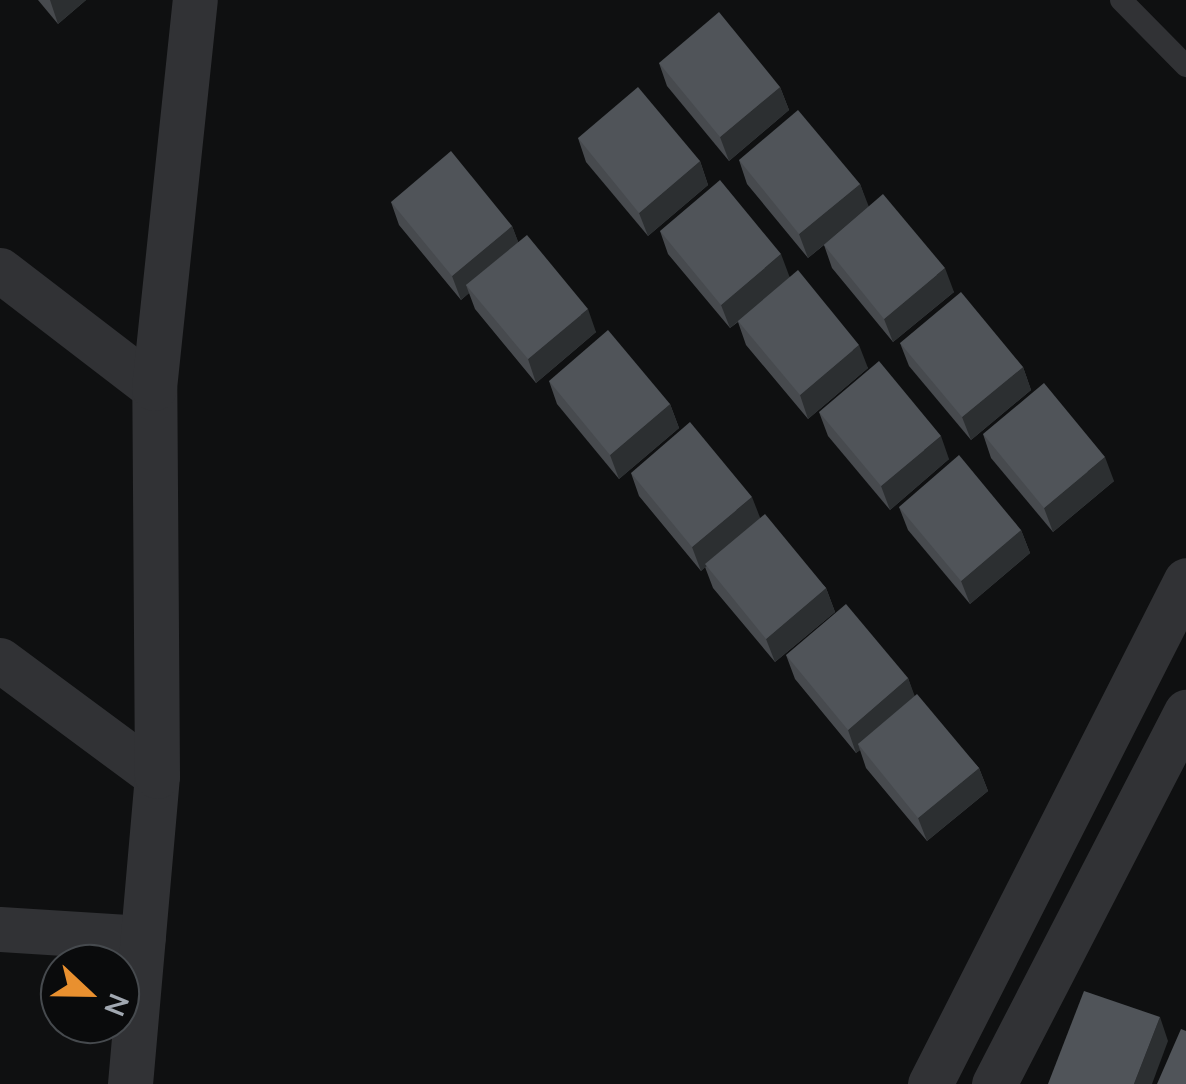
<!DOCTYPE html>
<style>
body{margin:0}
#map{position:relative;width:1186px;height:1084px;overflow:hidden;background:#0f1011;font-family:"Nunito Sans",sans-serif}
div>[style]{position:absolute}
.service>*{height:22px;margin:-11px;padding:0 11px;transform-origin:11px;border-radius:11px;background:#313235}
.minor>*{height:45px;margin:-22.5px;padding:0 22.5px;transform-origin:22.5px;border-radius:22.5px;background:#313235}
.wall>*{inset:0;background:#474a4e}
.shaded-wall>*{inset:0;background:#2c2f31}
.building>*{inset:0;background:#505459}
span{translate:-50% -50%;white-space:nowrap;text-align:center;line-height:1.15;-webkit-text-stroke:8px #0a0b0c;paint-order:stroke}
.north{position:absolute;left:40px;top:944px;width:100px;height:100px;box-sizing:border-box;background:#0a0b0c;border:2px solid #464a4e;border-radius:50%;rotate:112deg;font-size:28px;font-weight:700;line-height:40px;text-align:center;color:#a1a8b1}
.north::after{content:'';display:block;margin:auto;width:35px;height:45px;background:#e9902f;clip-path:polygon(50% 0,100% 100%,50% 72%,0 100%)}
</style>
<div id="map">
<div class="service">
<i style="left:1121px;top:0;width:93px;rotate:45.4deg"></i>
</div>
<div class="minor">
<i style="left:0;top:270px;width:194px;rotate:37.5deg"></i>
<i style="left:0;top:660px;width:195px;rotate:36.5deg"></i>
<i style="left:0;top:929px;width:143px;rotate:3.6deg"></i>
<i style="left:130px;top:1084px;width:309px;rotate:-85deg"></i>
<i style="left:157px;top:776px;width:388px;rotate:-90.4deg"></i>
<i style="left:154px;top:388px;width:390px;rotate:-84deg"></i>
<i style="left:930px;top:1084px;width:565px;rotate:-63.07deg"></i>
<i style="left:994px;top:1084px;width:419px;rotate:-62.7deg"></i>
</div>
<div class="wall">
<i style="clip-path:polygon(38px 0,86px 0,58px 24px)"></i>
<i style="clip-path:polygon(659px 63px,780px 87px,789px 110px,729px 161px,667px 86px)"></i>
<i style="clip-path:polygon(578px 138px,700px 161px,708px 185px,648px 236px,586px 162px)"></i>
<i style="clip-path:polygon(739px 160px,860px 184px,868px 207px,954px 292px,893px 342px,832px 268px,824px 245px,808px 258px,747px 184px)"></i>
<i style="clip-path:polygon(391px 202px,512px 226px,518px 242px,596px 332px,536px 383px,475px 309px,469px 293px,461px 300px,399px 225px)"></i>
<i style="clip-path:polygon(660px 231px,790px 277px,868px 368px,808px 419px,746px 345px,738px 322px,730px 328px,668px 254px)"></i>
<i style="clip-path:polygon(900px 343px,1023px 367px,1031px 390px,971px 440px,909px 366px)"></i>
<i style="clip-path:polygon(549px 381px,670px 404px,679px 428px,619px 479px,557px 404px)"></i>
<i style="clip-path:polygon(819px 412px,949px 459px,890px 510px,828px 436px)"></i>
<i style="clip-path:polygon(983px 434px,1114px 481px,1053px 532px,991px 458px)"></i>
<i style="clip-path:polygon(631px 473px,760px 518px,826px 588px,835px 612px,775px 662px,713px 588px,705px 567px,701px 571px,639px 496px)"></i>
<i style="clip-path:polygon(899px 507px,1021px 530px,1030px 553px,970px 604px,908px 530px)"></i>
<i style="clip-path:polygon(786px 655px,908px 678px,914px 696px,979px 768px,988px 791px,927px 841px,866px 768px,860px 750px,856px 753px,795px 679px)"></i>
</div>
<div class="shaded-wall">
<i style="clip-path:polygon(50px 0,86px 0,58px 24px)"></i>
<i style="clip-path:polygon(780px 87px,789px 110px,729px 161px,720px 137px)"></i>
<i style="clip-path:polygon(700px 161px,708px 185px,648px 236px,639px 213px)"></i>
<i style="clip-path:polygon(860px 184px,869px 207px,808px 258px,799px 234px)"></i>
<i style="clip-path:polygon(512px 226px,521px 249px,466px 285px,469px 293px,461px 300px,452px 276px)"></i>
<i style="clip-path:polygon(781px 254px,790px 278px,730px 328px,721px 305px)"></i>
<i style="clip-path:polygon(945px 268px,954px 292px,893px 342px,884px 319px)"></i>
<i style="clip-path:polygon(588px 309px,596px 332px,536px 383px,528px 359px)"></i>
<i style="clip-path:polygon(859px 345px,868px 368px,808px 419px,800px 395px)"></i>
<i style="clip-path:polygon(1023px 367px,1031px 390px,971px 440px,962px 417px)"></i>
<i style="clip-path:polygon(670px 404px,679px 428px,619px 479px,610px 455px)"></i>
<i style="clip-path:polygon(941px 436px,949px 459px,890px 510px,881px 486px)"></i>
<i style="clip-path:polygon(1105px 457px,1114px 481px,1053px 532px,1044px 508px)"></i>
<i style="clip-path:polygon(752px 497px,761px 520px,701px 571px,692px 547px)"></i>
<i style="clip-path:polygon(1021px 530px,1030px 553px,970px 604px,961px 581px)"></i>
<i style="clip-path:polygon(826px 588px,835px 612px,775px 662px,766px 639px)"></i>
<i style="clip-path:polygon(908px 678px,917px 702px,858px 744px,860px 750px,856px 753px,848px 730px)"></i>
<i style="clip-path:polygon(979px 768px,988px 791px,927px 841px,918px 818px)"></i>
<i style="clip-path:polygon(1160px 1017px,1168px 1041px,1152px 1084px,1134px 1084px)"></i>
</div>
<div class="building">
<i style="clip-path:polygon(719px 12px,780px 87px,720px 137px,659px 63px)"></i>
<i style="clip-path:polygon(638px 87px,700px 161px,639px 213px,578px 138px)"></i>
<i style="clip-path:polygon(798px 110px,860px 184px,799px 234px,739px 160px)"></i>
<i style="clip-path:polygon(451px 151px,512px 226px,452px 276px,391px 202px)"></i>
<i style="clip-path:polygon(720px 180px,781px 254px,721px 305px,660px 231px)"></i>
<i style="clip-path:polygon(883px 194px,945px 268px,884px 319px,824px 245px)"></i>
<i style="clip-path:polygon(527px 235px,588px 309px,528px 359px,466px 285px)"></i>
<i style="clip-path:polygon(798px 270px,859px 345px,800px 395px,738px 321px)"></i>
<i style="clip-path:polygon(961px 292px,1023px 367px,962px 417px,900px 343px)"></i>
<i style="clip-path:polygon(608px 330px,670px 404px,610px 455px,549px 381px)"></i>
<i style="clip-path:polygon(879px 361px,941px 436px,881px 486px,819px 412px)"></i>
<i style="clip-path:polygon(1044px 383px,1105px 457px,1044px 508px,983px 434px)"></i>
<i style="clip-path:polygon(690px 422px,752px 497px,692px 547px,631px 473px)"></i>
<i style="clip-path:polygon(959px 455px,1021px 530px,961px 581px,899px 507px)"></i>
<i style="clip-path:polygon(765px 514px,826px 588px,766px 639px,705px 564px)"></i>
<i style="clip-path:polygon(846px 604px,908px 678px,848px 730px,786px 655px)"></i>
<i style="clip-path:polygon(917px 694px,979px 768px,918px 818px,858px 744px)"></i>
<i style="clip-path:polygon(1084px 991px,1160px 1017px,1134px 1084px,1048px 1084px)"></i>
<i style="clip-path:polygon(1181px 1029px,1186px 1031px,1186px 1084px,1157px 1084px)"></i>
</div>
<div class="north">N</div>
</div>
